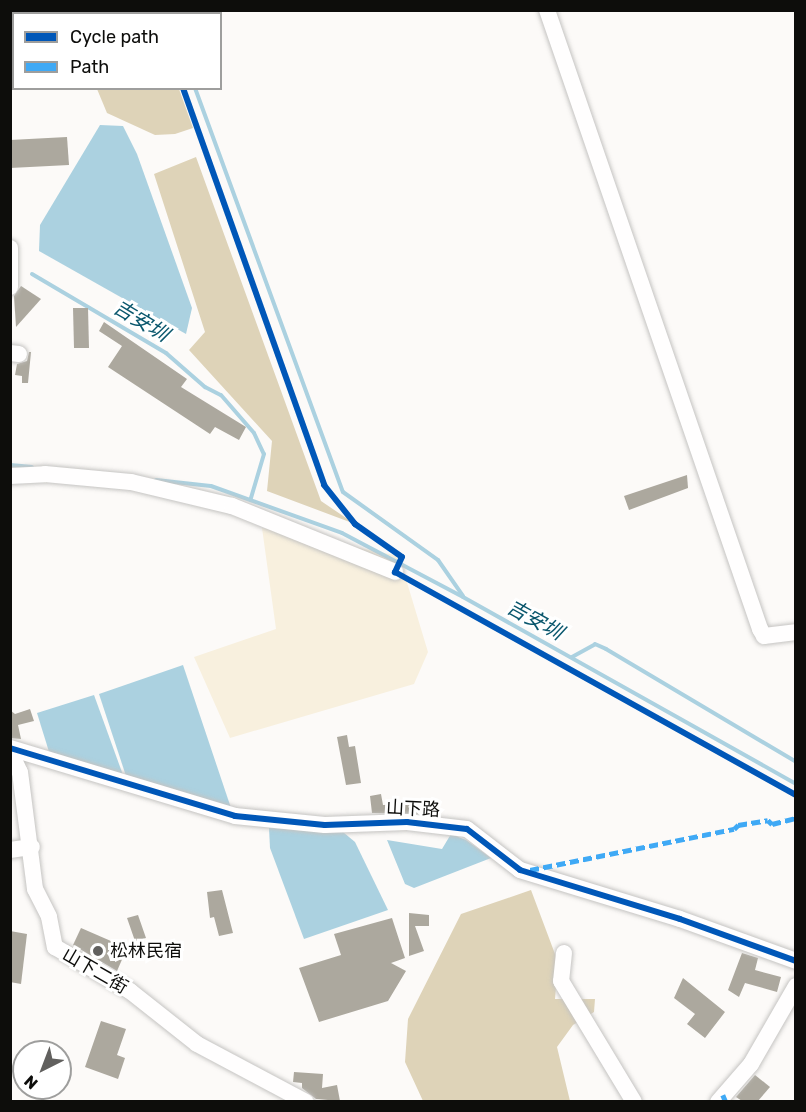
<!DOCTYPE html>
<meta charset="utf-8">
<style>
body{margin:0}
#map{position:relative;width:806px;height:1112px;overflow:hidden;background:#fcfaf8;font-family:Rubik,"Noto Sans TC",sans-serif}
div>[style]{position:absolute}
.green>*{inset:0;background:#f8f0de}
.forest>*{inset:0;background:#ded3b8}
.water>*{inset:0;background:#abd1e0}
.stream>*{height:4px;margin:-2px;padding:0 2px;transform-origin:2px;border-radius:2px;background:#abd1e0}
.building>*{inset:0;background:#aca89e}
.roads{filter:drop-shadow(0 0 2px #c5c4c2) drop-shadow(0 0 2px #c5c4c2)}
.minor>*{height:16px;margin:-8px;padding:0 8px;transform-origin:8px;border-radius:8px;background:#fffefe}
.quiet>*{height:4.5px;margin-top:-2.25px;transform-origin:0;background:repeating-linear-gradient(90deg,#3fa9f5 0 9px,transparent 0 13.5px)}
.cycleway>*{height:6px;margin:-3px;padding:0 3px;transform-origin:3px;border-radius:3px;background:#0057b8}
.dots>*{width:16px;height:16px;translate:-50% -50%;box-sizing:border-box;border:3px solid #fff;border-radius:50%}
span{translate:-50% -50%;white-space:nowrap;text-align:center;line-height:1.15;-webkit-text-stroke:6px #fff;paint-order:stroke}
.street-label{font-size:18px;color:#0d0d0b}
.poi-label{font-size:18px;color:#0d0d0b}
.left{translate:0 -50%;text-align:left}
.water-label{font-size:20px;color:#0a576d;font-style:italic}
.frame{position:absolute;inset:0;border:12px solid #0d0d0b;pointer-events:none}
.legend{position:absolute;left:12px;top:12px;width:210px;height:78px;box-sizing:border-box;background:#fff;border:2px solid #9e9e9d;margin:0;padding:8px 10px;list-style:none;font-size:18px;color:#0d0d0b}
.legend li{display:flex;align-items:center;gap:12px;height:30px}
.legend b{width:30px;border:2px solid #9e9e9d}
.north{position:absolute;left:12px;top:1040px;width:60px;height:60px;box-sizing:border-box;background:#fff;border:2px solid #9e9e9d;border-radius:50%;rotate:222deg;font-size:16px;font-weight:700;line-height:24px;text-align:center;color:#0d0d0b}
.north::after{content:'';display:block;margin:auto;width:21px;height:27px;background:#61605e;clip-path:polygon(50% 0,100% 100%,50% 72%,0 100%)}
</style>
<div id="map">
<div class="green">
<i style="clip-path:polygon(262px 528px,399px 556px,428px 652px,414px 684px,230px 738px,194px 657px,276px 629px)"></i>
</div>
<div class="forest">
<i style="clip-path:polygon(149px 10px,151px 13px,35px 11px,35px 10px)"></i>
<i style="clip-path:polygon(97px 89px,179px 89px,193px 128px,175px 134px,155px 135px,107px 113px)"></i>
<i style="clip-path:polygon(196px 157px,321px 501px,355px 524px,267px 491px,272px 441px,189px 350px,205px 332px,154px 174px)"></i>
<i style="clip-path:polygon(531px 890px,558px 962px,555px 999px,595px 999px,594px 1012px,573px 1025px,557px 1047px,570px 1101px,423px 1101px,405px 1062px,408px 1019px,461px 914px)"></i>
</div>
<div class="water">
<i style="clip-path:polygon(100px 125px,123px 126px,137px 154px,192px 308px,186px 334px,39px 251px,40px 225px)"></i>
<i style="clip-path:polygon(183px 665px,233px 814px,126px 776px,99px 694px)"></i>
<i style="clip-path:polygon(94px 695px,123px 775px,50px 755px,37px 713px)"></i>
<i style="clip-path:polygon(269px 828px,343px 832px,355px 842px,388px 910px,304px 939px,270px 848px)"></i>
<i style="clip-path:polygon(451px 834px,466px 840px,491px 858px,414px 888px,405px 884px,387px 840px,442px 849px)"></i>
</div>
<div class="stream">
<i style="left:167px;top:10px;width:4px;rotate:76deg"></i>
<i style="left:195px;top:88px;width:430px;rotate:69.9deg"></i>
<i style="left:343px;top:492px;width:117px;rotate:35.6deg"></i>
<i style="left:438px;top:560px;width:44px;rotate:55.2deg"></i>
<i style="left:32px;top:274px;width:156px;rotate:30.5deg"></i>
<i style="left:166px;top:353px;width:52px;rotate:41.1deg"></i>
<i style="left:205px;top:387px;width:18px;rotate:27deg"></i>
<i style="left:221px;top:395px;width:50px;rotate:49deg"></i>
<i style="left:254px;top:433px;width:23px;rotate:65deg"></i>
<i style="left:264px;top:454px;width:46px;rotate:106.5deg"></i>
<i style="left:10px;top:465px;width:22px;rotate:5deg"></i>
<i style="left:156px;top:480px;width:55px;rotate:6.2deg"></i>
<i style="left:211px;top:486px;width:139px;rotate:19.7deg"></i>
<i style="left:342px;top:533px;width:137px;rotate:27.9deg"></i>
<i style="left:463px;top:597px;width:382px;rotate:29.3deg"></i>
<i style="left:572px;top:657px;width:26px;rotate:-29deg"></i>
<i style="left:595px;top:644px;width:12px;rotate:24deg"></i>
<i style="left:606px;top:649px;width:221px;rotate:30.7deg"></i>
</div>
<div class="building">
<i style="clip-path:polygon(67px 137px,69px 165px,10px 168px,10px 140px)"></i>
<i style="clip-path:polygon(21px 286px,41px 299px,16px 327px,14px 296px)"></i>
<i style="clip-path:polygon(73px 308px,88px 308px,89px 348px,74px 348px)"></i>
<i style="clip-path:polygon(104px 322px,187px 379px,181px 387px,246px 427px,239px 440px,215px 427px,210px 434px,108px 367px,122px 346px,99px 331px)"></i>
<i style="clip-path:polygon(29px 352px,31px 352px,28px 383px,22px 383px,22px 376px,15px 375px,17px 364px,27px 361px)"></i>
<i style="clip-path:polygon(687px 475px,688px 488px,629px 510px,624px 496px)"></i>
<i style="clip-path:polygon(30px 709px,34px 721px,18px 725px,21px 739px,10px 738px,10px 710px,15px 714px)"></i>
<i style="clip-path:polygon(347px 735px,349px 747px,355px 746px,361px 783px,346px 785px,337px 737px)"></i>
<i style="clip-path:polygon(381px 794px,383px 805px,426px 803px,427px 814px,372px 813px,370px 796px)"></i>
<i style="clip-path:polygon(222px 890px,233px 933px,219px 936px,214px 917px,210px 918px,207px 892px)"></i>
<i style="clip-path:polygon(409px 913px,429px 915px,429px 926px,415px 926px,424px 951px,409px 956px)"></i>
<i style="clip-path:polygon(138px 915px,146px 938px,135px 941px,127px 918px)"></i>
<i style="clip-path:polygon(392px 918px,405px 958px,391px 963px,406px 971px,388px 1001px,319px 1022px,299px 968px,341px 955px,334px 934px)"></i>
<i style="clip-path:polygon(81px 928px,127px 948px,117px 971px,73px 945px)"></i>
<i style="clip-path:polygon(10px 931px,27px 934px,21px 984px,10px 982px)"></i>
<i style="clip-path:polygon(742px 953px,758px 958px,755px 970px,781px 977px,777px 992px,745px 983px,739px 997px,728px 990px)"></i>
<i style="clip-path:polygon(683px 978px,725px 1012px,705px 1038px,687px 1024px,695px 1014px,674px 998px)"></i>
<i style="clip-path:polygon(101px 1021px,126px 1029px,117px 1055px,125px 1058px,118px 1079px,85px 1067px)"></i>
<i style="clip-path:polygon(294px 1072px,323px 1074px,322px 1088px,337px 1085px,340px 1101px,316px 1099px,302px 1088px,302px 1083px,293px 1082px)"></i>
<i style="clip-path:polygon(755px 1075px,770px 1087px,758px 1101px,742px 1101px,736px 1097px)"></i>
</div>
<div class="roads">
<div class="minor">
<i style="left:547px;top:10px;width:655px;rotate:71.01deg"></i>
<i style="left:760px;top:629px;width:8px;rotate:60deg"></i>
<i style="left:764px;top:636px;width:32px;rotate:-7deg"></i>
<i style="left:10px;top:248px;width:39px;rotate:90deg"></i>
<i style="left:10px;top:353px;width:9px;rotate:6deg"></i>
<i style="left:10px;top:476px;width:35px;rotate:-3deg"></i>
<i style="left:45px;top:474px;width:86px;rotate:5.3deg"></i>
<i style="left:131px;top:482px;width:104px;rotate:13.4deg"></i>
<i style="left:232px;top:506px;width:176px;rotate:22deg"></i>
<i style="left:10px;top:748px;width:235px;rotate:16.8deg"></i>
<i style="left:235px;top:816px;width:90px;rotate:5.7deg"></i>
<i style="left:325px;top:825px;width:82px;rotate:-2.1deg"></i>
<i style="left:407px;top:822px;width:60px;rotate:6.7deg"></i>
<i style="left:467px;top:829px;width:67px;rotate:37.7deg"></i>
<i style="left:520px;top:870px;width:167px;rotate:17deg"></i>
<i style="left:680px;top:919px;width:123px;rotate:19.9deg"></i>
<i style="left:10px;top:751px;width:23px;rotate:65deg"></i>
<i style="left:20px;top:772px;width:118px;rotate:82.7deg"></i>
<i style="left:35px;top:889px;width:31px;rotate:63deg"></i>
<i style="left:49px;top:917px;width:31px;rotate:79deg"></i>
<i style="left:55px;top:947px;width:87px;rotate:30.4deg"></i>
<i style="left:130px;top:991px;width:85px;rotate:38.3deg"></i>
<i style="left:197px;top:1044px;width:123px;rotate:28deg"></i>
<i style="left:10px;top:850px;width:22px;rotate:-8deg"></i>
<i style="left:564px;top:953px;width:28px;rotate:96deg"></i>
<i style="left:561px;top:981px;width:141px;rotate:58.9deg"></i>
<i style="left:718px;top:1102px;width:50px;rotate:-49deg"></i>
<i style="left:751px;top:1064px;width:90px;rotate:-60deg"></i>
</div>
</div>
<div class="quiet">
<i style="left:530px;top:870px;width:208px;rotate:-11.4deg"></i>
<i style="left:734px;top:829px;width:6px;rotate:-45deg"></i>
<i style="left:738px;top:825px;width:30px;rotate:-9deg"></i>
<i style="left:768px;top:820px;width:6px;rotate:45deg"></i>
<i style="left:772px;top:824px;width:25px;rotate:-14deg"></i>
<i style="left:723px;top:1095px;width:8px;rotate:67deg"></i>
</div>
<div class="cycleway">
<i style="left:183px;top:88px;width:421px;rotate:70.4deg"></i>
<i style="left:324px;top:485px;width:50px;rotate:51.5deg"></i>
<i style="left:355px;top:524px;width:57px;rotate:35.1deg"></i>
<i style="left:402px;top:557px;width:17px;rotate:115deg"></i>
<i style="left:395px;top:572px;width:459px;rotate:29.1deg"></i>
<i style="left:10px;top:748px;width:235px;rotate:16.8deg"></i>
<i style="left:235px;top:816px;width:90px;rotate:5.7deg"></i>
<i style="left:325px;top:825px;width:82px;rotate:-2.1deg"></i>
<i style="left:407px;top:822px;width:60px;rotate:6.7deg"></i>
<i style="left:467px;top:829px;width:67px;rotate:37.7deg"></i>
<i style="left:520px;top:870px;width:167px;rotate:17deg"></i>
<i style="left:680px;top:919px;width:123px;rotate:19.9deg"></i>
</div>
<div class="dots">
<i style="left:98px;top:951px;background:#61605e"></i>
</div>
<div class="street-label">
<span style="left:413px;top:809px;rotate:3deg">山下路</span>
<span style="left:95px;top:971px;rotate:30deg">山下二街</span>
</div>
<div class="poi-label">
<span class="left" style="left:110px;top:951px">松林民宿</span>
</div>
<div class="water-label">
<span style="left:141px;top:321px;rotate:31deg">吉安圳</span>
<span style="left:535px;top:620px;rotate:29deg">吉安圳</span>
</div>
<div class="frame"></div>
<ul class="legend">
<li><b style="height:8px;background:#0057b8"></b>Cycle path</li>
<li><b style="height:8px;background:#3fa9f5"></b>Path</li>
</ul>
<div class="north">N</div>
</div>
